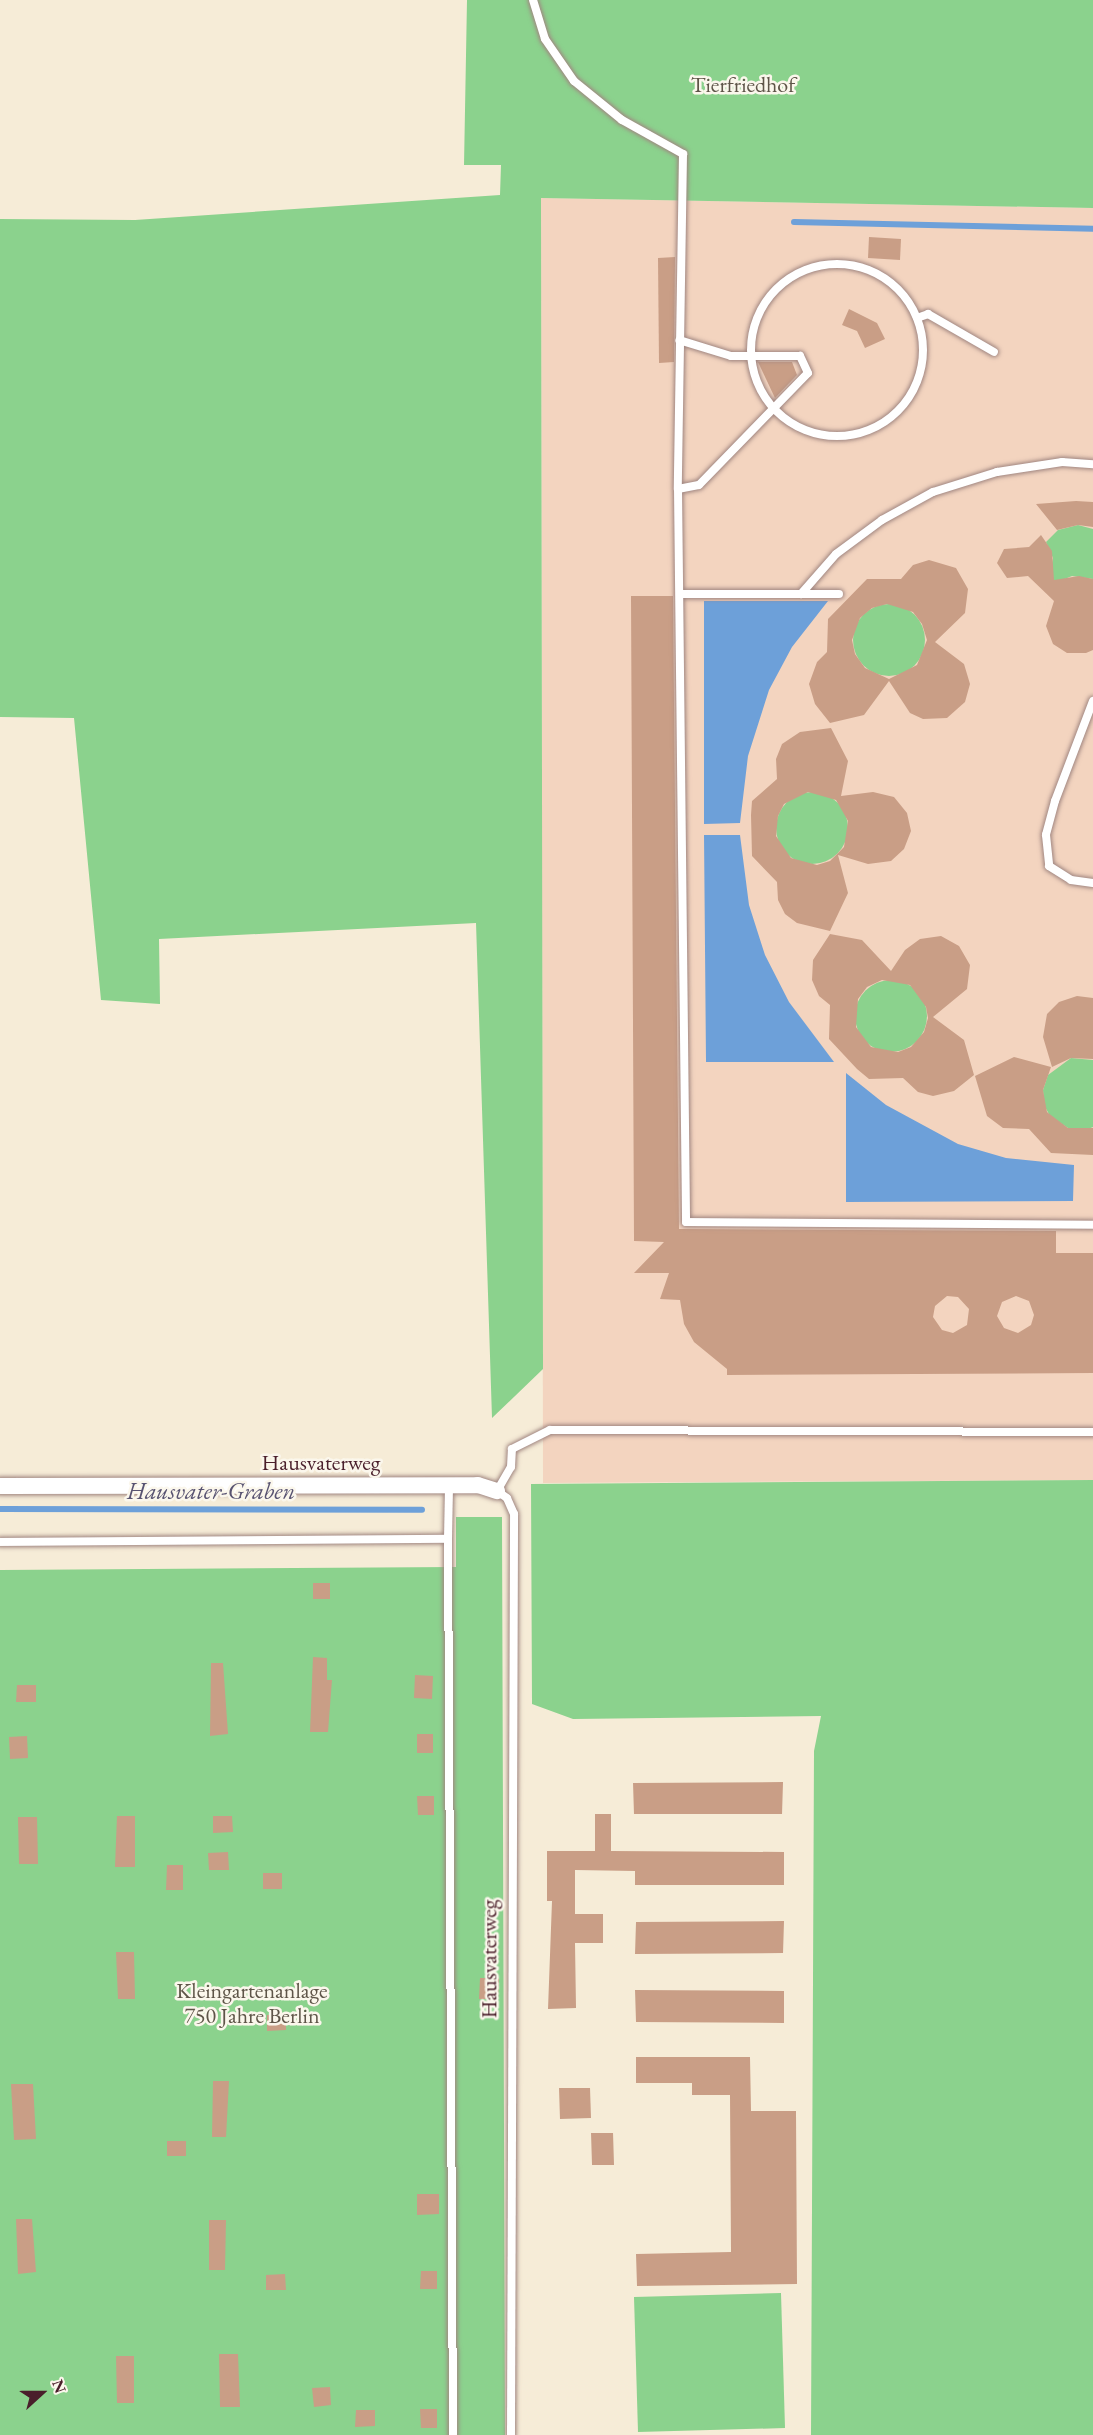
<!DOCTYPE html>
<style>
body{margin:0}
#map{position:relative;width:1093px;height:2435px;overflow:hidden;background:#f6ecd7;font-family:"EB Garamond",serif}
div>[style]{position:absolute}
.built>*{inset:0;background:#f3d4bf}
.green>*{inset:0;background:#8bd28d}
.round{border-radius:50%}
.water>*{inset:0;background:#6da0d9}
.stream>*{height:6px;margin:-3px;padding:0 3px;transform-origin:3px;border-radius:3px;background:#6da0d9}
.building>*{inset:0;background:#c99e86}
.roads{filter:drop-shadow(0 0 2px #a08681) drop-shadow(0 0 2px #a08681)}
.lane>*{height:8px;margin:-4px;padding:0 4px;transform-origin:4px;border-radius:4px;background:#fff}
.lane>.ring{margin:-4px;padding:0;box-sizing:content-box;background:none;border:8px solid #fff;border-radius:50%}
.street>*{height:16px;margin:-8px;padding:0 8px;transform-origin:8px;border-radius:8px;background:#fff}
span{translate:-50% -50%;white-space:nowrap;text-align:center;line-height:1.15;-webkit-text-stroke:5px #fbf7ec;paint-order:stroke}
.park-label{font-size:22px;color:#5e5548}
.street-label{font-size:22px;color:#4a1f2b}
.water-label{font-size:24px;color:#585371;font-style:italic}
.north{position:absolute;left:12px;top:2363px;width:60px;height:60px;-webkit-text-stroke:4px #fbf7ec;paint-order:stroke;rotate:69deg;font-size:16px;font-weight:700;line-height:24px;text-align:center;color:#4a1f2b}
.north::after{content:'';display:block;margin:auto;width:21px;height:27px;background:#4a1f2b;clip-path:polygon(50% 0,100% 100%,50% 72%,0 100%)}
</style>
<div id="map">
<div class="built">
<i style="clip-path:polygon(541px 198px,1093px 208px,1093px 1480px,543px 1483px)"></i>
</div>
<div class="green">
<i style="clip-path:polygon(467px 0,1093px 0,1093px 208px,541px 198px,543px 1369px,492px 1418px,476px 923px,159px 939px,160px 1004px,101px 1000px,74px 718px,0 717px,0 219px,135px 220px,500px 195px,501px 165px,464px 165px)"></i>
<i style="clip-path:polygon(1078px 525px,1093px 529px,1093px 579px,1072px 576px,1055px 583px,1049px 577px,1053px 558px,1046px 542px,1058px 530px)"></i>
<i class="round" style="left:853px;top:604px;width:72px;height:72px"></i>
<i class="round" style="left:776px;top:792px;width:72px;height:72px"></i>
<i class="round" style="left:855px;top:980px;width:72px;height:72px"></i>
<i style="clip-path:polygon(1071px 1058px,1093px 1060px,1093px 1127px,1088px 1129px,1068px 1128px,1050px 1116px,1044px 1105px,1043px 1090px,1048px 1075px)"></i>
<i style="clip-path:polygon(1093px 1480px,1093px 2435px,811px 2435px,814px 1751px,821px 1716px,573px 1719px,532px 1704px,531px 1484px)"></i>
<i style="clip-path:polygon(456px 1517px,502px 1517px,505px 2435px,0 2435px,0 1570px,456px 1567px)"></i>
<i style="clip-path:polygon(781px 2293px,785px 2428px,638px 2432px,634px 2297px)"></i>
</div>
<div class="water">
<i style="clip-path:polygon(704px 601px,828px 601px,792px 647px,769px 690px,748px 756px,740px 823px,704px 824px)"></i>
<i style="clip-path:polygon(704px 835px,740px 835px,749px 905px,765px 955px,789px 1002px,834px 1062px,706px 1062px)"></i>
<i style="clip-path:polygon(846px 1073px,886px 1105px,958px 1144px,1006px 1158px,1074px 1165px,1073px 1201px,846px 1202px)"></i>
</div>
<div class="stream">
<i style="left:794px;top:222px;width:299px;rotate:1.3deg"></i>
<i style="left:0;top:1509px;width:422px;rotate:0.1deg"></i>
</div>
<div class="building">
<i style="clip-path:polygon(869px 237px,901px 239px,900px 260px,868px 258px)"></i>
<i style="clip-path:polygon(675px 257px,674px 362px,659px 363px,658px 258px)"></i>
<i style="clip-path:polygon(849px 309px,877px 323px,885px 339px,865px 348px,857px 331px,842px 325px)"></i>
<i style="clip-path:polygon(758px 362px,792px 362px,797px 375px,775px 398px)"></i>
<i style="clip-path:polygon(1076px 501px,1093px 502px,1093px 527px,1078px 525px,1057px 530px,1036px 504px)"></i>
<i style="clip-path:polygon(1041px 535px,1052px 551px,1054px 580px,1079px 576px,1093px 579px,1093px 650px,1086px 653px,1067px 653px,1053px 644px,1046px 626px,1054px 601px,1028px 576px,1007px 578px,997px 563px,1004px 549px,1029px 547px)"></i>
<i style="clip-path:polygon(evenodd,929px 560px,956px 568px,968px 589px,965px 613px,935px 642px,964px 664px,970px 684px,965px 702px,947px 718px,923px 719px,910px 713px,889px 681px,864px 715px,830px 723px,815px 704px,809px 684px,817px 662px,827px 652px,828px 619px,867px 579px,901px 579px,913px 565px,929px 560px,887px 604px,913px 612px,922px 624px,927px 640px,917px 665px,889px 679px,865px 668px,855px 654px,852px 640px,860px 618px,872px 608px,887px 604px)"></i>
<i style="clip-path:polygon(evenodd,631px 596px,673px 596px,679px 1229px,1056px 1231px,1056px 1253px,1093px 1253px,1093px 1373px,727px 1375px,727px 1369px,694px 1342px,684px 1324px,680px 1300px,660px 1299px,669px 1273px,634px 1273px,664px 1242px,634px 1241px,631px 596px,947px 1296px,958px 1297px,969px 1309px,967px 1325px,953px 1333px,942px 1330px,933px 1317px,935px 1306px,947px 1296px,631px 596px,1016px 1296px,1029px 1301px,1034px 1315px,1031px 1325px,1018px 1333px,1004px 1328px,997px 1316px,1002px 1302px,1016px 1296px)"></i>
<i style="clip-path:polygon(evenodd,831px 728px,848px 761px,841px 796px,873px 792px,894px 797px,907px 813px,911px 831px,904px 849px,891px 861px,868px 864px,838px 855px,848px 893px,830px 931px,797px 923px,785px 914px,778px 900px,777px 882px,752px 856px,751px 815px,752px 801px,777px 779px,776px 759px,782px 744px,800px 732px,831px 728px,808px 792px,836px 800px,848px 821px,844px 847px,830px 861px,817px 865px,791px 858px,776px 836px,778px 816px,784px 804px,808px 792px)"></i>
<i style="clip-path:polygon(evenodd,830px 934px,862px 940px,891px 971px,905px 950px,920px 939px,941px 936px,959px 946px,970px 965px,967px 989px,933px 1017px,964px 1040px,974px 1075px,954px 1091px,933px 1096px,918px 1092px,903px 1078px,869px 1079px,857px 1069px,829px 1039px,830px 1005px,819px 996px,812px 980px,813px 960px,830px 934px,882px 980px,910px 985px,926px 1007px,928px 1018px,924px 1032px,911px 1047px,898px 1052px,871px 1047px,856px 1027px,858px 999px,867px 987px,882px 980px)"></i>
<i style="clip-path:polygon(1077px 996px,1093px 998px,1093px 1059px,1071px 1058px,1052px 1067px,1043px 1037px,1047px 1014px,1059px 1002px)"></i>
<i style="clip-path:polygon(1014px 1057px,1051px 1067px,1043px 1090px,1047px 1112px,1068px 1128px,1093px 1128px,1093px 1155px,1051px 1153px,1029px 1129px,1003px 1128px,987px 1116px,975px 1076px)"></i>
<i style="clip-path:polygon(313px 1583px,330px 1583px,330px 1599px,313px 1599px)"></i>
<i style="clip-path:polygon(313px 1657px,327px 1658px,327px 1680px,332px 1680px,328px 1732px,310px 1732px)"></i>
<i style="clip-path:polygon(211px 1663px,223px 1663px,228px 1734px,210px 1736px)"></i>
<i style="clip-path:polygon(415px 1675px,433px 1676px,432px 1699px,414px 1698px)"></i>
<i style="clip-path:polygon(17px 1685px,36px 1685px,36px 1702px,16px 1702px)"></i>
<i style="clip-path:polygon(417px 1734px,433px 1734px,433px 1753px,417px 1753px)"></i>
<i style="clip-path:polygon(27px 1736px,28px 1758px,10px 1759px,9px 1737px)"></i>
<i style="clip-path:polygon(783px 1782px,782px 1814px,634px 1814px,633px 1783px)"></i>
<i style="clip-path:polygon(417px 1796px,434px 1796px,434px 1815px,418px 1815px)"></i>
<i style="clip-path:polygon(595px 1814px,611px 1814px,611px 1851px,784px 1852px,784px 1885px,635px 1885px,635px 1871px,575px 1870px,575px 1914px,603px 1914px,603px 1943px,575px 1943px,576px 2008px,548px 2009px,552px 1901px,547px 1901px,547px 1851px,595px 1851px)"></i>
<i style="clip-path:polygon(117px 1816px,135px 1816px,135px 1867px,115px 1867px)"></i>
<i style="clip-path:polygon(213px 1816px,232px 1816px,233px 1832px,213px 1833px)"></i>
<i style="clip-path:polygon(18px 1817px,37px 1817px,38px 1864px,19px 1864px)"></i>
<i style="clip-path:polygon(228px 1852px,229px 1870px,209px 1870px,208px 1853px)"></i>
<i style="clip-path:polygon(167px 1865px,183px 1865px,183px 1890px,166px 1890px)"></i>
<i style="clip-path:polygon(263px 1873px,282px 1873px,282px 1889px,263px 1889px)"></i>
<i style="clip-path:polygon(784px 1921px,783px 1953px,635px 1954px,636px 1922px)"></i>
<i style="clip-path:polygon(116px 1952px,134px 1952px,135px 1999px,118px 1999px)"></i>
<i style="clip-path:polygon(480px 1978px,499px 1978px,498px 1999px,479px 1999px)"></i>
<i style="clip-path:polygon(635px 1990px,784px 1991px,784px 2023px,636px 2022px)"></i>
<i style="clip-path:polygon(286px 2014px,286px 2030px,267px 2031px,267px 2015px)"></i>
<i style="clip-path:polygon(636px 2057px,750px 2057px,751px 2111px,796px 2111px,797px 2284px,637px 2286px,636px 2254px,731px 2252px,730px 2095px,692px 2095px,692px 2083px,636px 2083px)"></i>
<i style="clip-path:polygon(213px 2081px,229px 2081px,226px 2137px,212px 2137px)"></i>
<i style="clip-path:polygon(11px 2084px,33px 2084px,36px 2139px,14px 2140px)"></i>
<i style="clip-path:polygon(559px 2088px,590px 2088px,591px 2118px,560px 2119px)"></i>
<i style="clip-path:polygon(591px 2133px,613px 2133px,614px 2165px,592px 2165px)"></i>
<i style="clip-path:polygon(167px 2141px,186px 2141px,186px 2156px,167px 2156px)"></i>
<i style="clip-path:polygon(417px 2194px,439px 2194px,439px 2214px,417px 2215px)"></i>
<i style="clip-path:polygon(16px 2219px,32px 2219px,36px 2272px,18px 2274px)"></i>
<i style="clip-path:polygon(209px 2220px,226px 2220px,225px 2270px,209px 2270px)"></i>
<i style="clip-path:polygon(421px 2271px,437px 2271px,437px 2289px,420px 2289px)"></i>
<i style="clip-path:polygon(285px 2274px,286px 2290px,266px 2290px,266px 2275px)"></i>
<i style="clip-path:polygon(219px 2354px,238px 2354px,240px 2407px,220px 2407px)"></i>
<i style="clip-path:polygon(116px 2356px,134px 2356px,134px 2403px,117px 2403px)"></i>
<i style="clip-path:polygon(330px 2387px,331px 2405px,314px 2407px,312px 2388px)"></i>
<i style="clip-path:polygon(420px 2409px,437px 2409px,437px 2428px,421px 2428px)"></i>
<i style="clip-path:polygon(356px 2410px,375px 2410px,375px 2426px,355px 2427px)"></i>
</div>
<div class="roads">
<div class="lane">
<i style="left:533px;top:0;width:41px;rotate:72.9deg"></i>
<i style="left:545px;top:39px;width:51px;rotate:55.4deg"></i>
<i style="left:574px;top:81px;width:62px;rotate:39.1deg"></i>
<i style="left:622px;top:120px;width:70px;rotate:29.1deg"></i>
<i style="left:683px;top:154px;width:335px;rotate:90.9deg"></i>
<i style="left:678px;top:489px;width:733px;rotate:89.37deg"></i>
<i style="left:686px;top:1222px;width:407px;rotate:0.4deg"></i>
<i class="ring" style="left:751px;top:264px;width:164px;height:164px"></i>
<i style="left:917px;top:318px;width:12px;rotate:-20deg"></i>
<i style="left:928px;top:314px;width:76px;rotate:29.9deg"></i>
<i style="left:678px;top:489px;width:21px;rotate:-11deg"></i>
<i style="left:699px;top:485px;width:156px;rotate:-45.8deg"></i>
<i style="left:808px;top:373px;width:19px;rotate:-115deg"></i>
<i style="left:800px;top:356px;width:69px;rotate:180deg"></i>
<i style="left:731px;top:356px;width:54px;rotate:-162.9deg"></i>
<i style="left:681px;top:594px;width:158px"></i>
<i style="left:801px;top:594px;width:53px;rotate:-48.8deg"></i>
<i style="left:836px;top:554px;width:57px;rotate:-36.5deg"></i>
<i style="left:882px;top:520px;width:58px;rotate:-28.8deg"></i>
<i style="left:933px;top:492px;width:67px;rotate:-17.4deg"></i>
<i style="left:997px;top:472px;width:66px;rotate:-8.7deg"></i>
<i style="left:1062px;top:462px;width:31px;rotate:4deg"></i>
<i style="left:1093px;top:701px;width:107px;rotate:110.8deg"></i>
<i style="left:1055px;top:801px;width:35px;rotate:105deg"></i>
<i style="left:1046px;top:835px;width:31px;rotate:84deg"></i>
<i style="left:1049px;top:866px;width:26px;rotate:32deg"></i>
<i style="left:1071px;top:880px;width:22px;rotate:8deg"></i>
<i style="left:448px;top:1539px;width:896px;rotate:89.68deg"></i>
<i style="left:0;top:1542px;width:448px;rotate:-0.4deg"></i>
<i style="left:448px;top:1539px;width:54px;rotate:-88.9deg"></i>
<i style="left:511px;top:2435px;width:921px;rotate:-89.81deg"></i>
<i style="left:514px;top:1514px;width:17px;rotate:-114deg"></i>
<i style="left:507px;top:1498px;width:12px;rotate:-145deg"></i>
<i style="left:497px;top:1491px;width:28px;rotate:-60deg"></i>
<i style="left:511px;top:1467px;width:18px;rotate:-87deg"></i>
<i style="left:512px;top:1449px;width:42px;rotate:-26.6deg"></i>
<i style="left:550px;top:1430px;width:543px;rotate:0.21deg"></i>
</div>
<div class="street">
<i style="left:0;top:1486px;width:478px;rotate:-0.1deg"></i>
<i style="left:478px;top:1485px;width:20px;rotate:18deg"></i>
</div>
</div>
<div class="park-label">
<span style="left:743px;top:85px">Tierfriedhof</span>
<span style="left:252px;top:2003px">Kleingartenanlage<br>750 Jahre Berlin</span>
</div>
<div class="street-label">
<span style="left:321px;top:1463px">Hausvaterweg</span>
<span style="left:489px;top:1959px;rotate:-90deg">Hausvaterweg</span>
</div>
<div class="water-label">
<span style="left:211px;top:1491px">Hausvater-Graben</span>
</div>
<div class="north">N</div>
</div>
